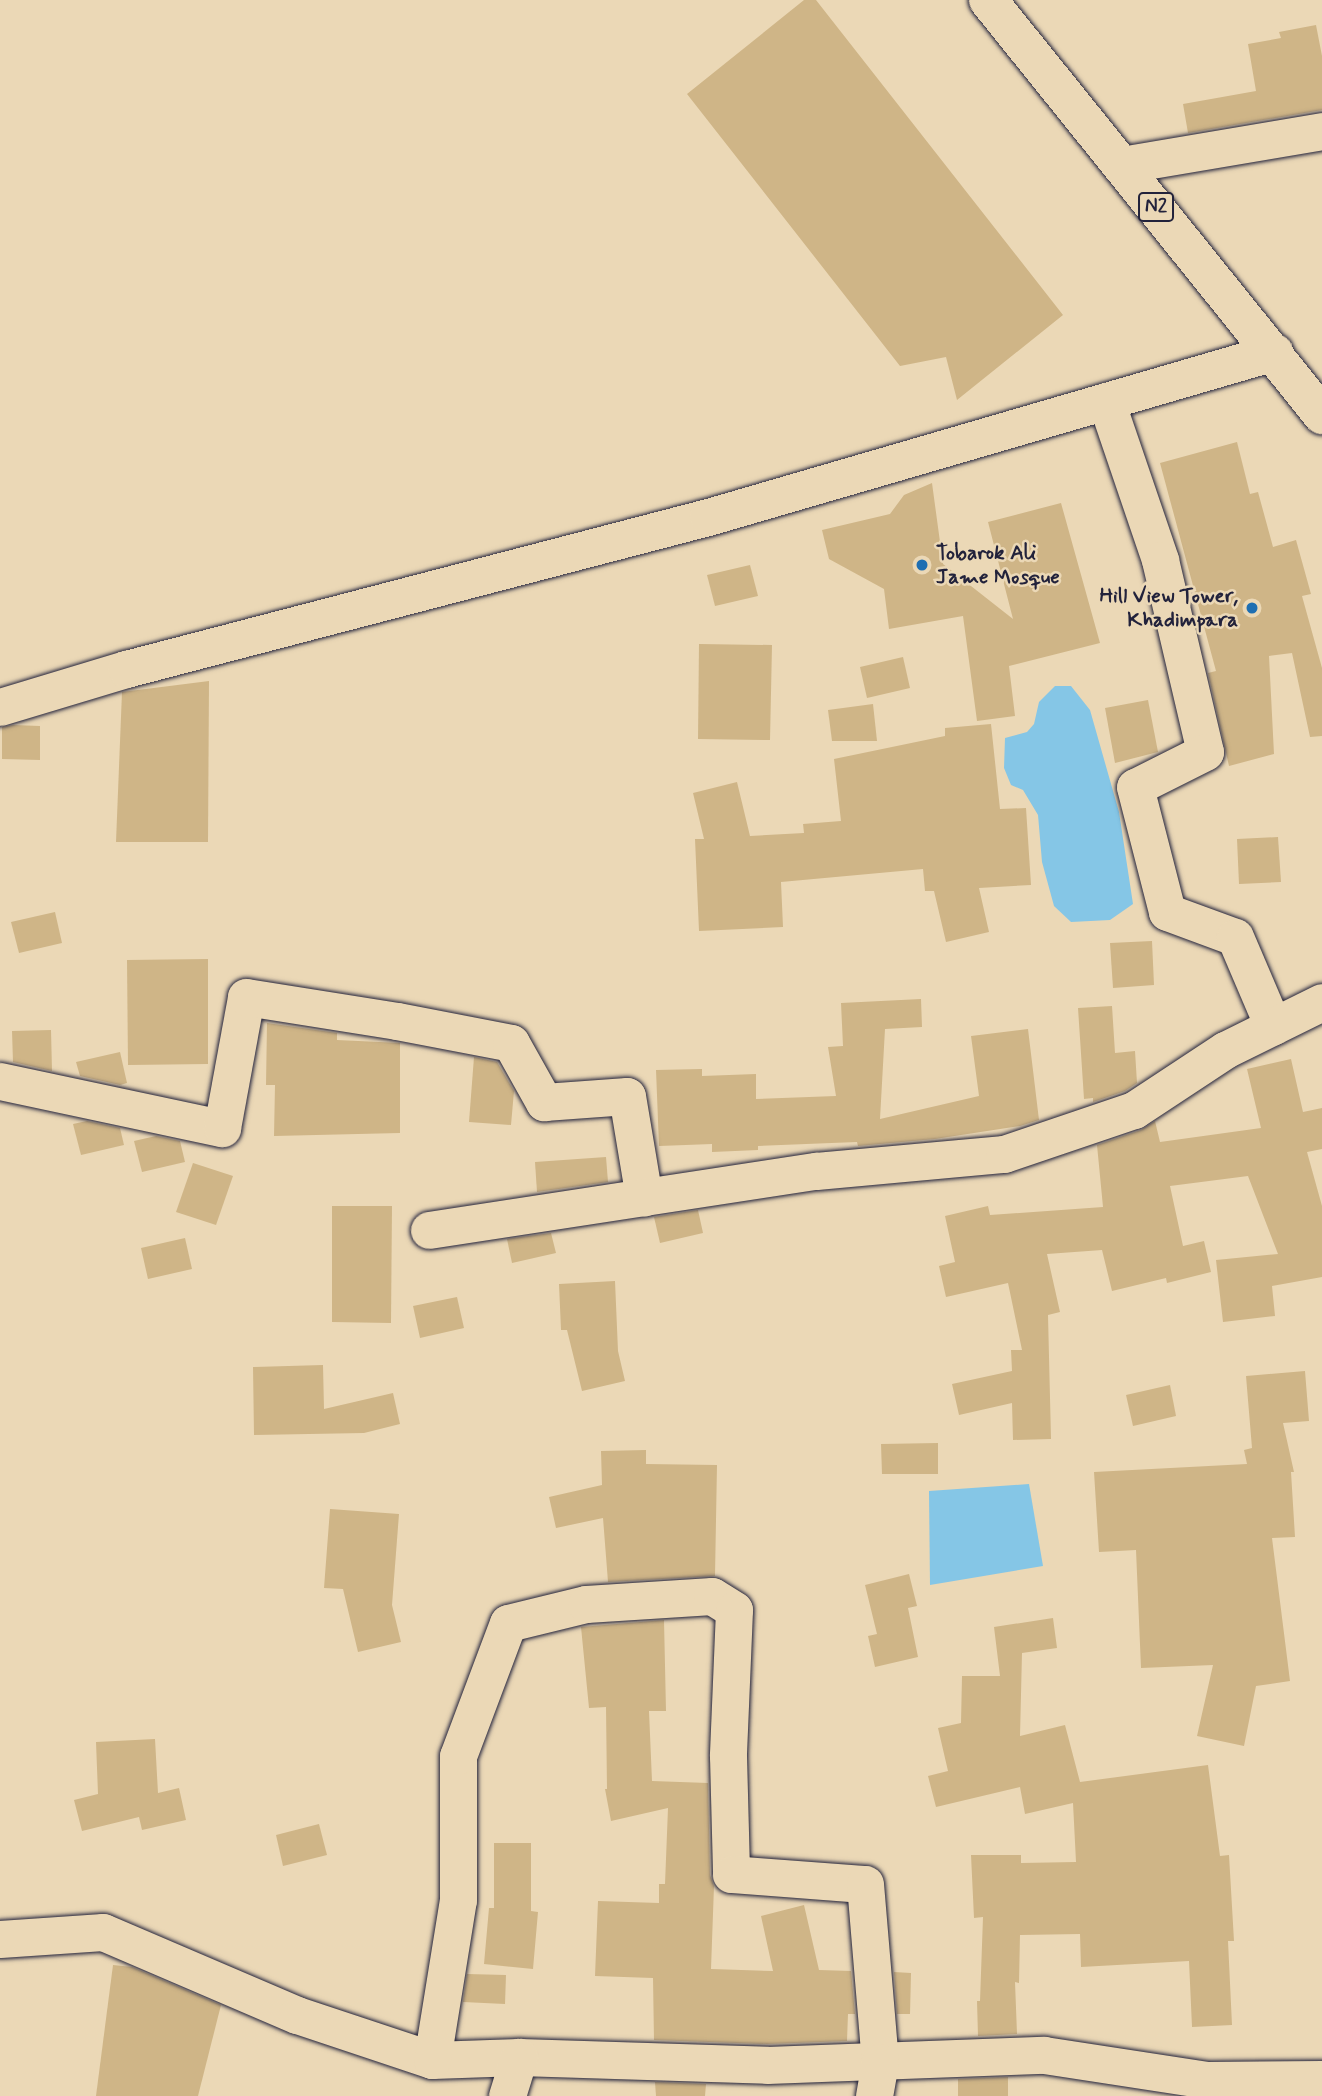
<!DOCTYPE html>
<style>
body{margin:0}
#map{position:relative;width:1322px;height:2096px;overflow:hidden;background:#ebd8b6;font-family:Mynerve,sans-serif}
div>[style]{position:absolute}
.water>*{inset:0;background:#85c6e6}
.building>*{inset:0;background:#cfb587}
.roads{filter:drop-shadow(0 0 2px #22223b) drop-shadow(0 0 2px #22223b)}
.minor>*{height:37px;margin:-18.5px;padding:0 18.5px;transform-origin:18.5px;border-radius:18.5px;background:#ebd8b6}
.highway>*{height:38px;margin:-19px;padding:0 19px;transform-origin:19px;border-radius:19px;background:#ebd8b6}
.dots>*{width:19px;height:19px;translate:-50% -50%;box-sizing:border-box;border:4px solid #ebd8b6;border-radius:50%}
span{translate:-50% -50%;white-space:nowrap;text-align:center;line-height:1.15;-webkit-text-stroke:5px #ebd8b6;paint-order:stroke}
.shield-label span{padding:2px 5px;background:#ebd8b6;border:2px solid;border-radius:5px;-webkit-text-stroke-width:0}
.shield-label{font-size:19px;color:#22223b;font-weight:700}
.poi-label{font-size:21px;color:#22223b;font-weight:700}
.left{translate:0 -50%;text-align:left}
.right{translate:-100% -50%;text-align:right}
</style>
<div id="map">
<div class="water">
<i style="clip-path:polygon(1055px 686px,1071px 686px,1090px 710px,1119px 812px,1133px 904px,1110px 920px,1071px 922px,1054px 906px,1042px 862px,1038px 815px,1023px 790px,1011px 785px,1004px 768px,1005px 738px,1027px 732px,1034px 724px,1039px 702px)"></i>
<i style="clip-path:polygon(1029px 1484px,1043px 1566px,930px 1585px,929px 1491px)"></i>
</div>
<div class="building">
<i style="clip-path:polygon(804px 0,816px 0,1063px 315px,957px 400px,946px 357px,900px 366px,687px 94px)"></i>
<i style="clip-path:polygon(1316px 25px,1322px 56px,1322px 110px,1188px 133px,1183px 104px,1256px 91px,1248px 44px,1281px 38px,1279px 32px)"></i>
<i style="clip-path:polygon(1237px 442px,1250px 494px,1258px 492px,1273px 547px,1296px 540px,1311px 594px,1302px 596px,1322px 668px,1322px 736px,1310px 737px,1292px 653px,1269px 656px,1274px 754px,1229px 766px,1208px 673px,1216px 671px,1160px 463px)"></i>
<i style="clip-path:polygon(932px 483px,943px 564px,1013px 619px,988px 522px,1061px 503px,1100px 643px,1009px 666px,1015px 716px,977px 721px,963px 616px,889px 629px,884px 589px,829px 559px,822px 530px,890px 514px,904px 495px)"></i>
<i style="clip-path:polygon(750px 565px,758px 596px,715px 606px,707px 575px)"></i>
<i style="clip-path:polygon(699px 644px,772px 645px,770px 740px,698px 739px)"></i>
<i style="clip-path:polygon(903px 657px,910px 688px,867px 698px,860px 667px)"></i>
<i style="clip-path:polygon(209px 681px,208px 842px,116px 842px,122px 692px)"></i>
<i style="clip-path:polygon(1148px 700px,1158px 752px,1115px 763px,1105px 708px)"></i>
<i style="clip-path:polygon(873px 704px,877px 741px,832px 741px,828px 710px)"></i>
<i style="clip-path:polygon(991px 724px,1000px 809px,1026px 808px,1031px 885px,979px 888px,989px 932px,946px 942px,934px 891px,925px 891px,923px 869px,781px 882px,783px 927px,699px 931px,695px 839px,704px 839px,693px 793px,737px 782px,750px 836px,804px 833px,803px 824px,841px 821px,834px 759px,945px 736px,945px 728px)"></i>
<i style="clip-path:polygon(13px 725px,40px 726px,40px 760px,2px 759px,2px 727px)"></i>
<i style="clip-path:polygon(1278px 837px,1281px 882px,1239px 884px,1237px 839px)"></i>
<i style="clip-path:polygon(55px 912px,62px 943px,19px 953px,11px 922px)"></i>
<i style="clip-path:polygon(1152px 941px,1154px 985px,1113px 988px,1110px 943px)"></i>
<i style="clip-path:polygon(208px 959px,208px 1064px,128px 1065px,127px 960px)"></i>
<i style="clip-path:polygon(921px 999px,922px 1027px,885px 1029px,880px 1119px,979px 1096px,971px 1036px,1028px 1029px,1039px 1120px,1020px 1126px,935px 1139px,858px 1146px,857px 1142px,758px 1146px,758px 1150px,712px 1152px,712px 1144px,659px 1146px,656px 1070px,702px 1069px,702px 1076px,756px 1074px,756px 1099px,836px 1096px,828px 1047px,843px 1046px,841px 1003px)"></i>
<i style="clip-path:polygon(1112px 1006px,1115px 1053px,1135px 1051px,1137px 1083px,1125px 1091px,1093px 1102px,1093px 1098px,1084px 1099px,1078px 1008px)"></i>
<i style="clip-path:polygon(267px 1023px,337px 1033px,337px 1040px,400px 1043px,400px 1133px,274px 1136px,275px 1085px,266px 1085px)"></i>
<i style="clip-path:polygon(51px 1030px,52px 1071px,13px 1062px,12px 1031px)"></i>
<i style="clip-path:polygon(120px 1052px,127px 1083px,120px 1085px,80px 1076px,76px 1062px)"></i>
<i style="clip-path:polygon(474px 1057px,497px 1062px,514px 1091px,511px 1125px,469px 1122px)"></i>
<i style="clip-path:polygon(1291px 1059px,1303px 1112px,1322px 1108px,1322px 1149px,1307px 1152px,1322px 1206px,1322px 1277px,1272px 1286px,1275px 1316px,1223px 1322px,1216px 1260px,1278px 1254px,1248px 1176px,1170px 1186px,1183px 1246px,1204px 1241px,1211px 1272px,1167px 1283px,1166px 1278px,1112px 1291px,1102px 1250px,1047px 1254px,1060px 1312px,1048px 1315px,1051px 1439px,1013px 1440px,1012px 1403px,959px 1415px,952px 1384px,1012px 1371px,1011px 1350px,1022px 1350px,1008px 1283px,946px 1297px,939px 1266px,955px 1262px,945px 1216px,988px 1206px,990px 1215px,1103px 1207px,1097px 1145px,1141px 1130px,1155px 1121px,1160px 1142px,1261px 1128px,1247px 1069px)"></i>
<i style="clip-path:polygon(87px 1121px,120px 1128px,124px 1145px,81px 1155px,73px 1124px)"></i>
<i style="clip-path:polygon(156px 1136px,180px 1141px,185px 1162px,142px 1172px,134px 1141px)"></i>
<i style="clip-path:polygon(606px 1157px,608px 1182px,537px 1192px,535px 1162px)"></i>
<i style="clip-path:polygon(193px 1163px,233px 1176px,216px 1225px,176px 1212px)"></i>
<i style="clip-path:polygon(332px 1206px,392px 1206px,391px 1323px,332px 1322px)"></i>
<i style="clip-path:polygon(698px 1210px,703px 1233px,660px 1243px,654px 1217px)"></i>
<i style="clip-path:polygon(551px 1233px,556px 1253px,512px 1263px,507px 1239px)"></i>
<i style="clip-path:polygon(185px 1238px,192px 1269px,148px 1279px,141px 1248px)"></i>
<i style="clip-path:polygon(615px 1281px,618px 1351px,625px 1381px,582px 1391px,567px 1330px,561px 1330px,559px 1284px)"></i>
<i style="clip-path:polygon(457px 1297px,464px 1328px,420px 1338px,413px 1306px)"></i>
<i style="clip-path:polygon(323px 1365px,324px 1409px,393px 1393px,400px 1424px,364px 1433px,254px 1435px,253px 1367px)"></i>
<i style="clip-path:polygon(1305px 1371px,1309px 1421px,1283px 1423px,1294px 1472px,1291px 1472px,1295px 1537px,1272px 1538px,1290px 1681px,1256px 1686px,1244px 1746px,1197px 1736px,1213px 1665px,1141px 1668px,1136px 1550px,1099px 1552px,1094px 1472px,1247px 1464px,1244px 1450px,1252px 1448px,1246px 1376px)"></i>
<i style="clip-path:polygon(1170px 1385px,1176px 1416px,1133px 1426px,1126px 1395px)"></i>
<i style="clip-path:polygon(938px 1443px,938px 1474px,882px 1474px,881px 1444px)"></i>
<i style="clip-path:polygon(646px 1450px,646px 1464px,717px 1465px,715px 1576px,608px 1582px,603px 1518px,556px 1528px,549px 1497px,602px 1485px,601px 1451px)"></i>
<i style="clip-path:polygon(330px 1509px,399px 1514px,392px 1605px,401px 1642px,358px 1652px,343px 1589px,324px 1588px)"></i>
<i style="clip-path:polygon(909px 1574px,917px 1606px,908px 1608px,918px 1657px,875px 1667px,868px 1636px,877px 1634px,865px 1585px)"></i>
<i style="clip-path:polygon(1053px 1618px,1057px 1648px,1022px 1653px,1020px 1736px,1065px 1725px,1080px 1782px,1208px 1765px,1220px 1856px,1229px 1855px,1234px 1941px,1228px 1941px,1232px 2025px,1192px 2027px,1189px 1961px,1081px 1967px,1080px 1934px,1020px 1935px,1019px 1983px,1015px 1982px,1017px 2034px,978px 2036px,977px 2001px,980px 2001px,983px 1917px,974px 1918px,971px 1855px,1021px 1855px,1021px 1863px,1076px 1862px,1073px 1803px,1025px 1814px,1020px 1787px,936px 1807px,928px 1776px,948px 1771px,938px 1728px,961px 1723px,962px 1676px,1000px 1676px,994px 1627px)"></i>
<i style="clip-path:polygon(664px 1620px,666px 1711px,649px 1711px,652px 1781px,708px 1783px,710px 1875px,714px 1886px,711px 1969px,773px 1971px,761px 1916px,804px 1905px,819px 1970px,851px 1971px,855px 2014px,848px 2014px,847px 2041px,767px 2044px,654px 2040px,653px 1978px,595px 1976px,598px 1901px,659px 1903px,659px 1884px,665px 1884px,668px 1808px,611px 1821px,605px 1789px,607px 1789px,606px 1707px,589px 1708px,581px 1627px)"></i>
<i style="clip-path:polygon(155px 1739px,158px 1793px,179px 1788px,186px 1820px,142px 1830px,139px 1817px,82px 1831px,74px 1800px,98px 1794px,96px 1742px)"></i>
<i style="clip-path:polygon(319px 1824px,327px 1855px,283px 1866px,276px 1835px)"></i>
<i style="clip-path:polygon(494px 1843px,531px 1843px,531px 1911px,538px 1912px,533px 1969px,484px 1964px,489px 1908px,494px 1908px)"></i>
<i style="clip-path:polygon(113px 1965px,132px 1967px,221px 2005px,198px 2096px,96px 2096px)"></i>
<i style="clip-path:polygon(894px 1972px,911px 1973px,910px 2014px,897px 2014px)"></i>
<i style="clip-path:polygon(467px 1974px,506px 1975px,505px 2004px,463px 2002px)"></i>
<i style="clip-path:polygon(1008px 2077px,1008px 2096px,958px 2096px,958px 2079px)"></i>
<i style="clip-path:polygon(655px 2082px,706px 2084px,705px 2096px,656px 2096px)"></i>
</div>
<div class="roads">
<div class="minor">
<i style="left:1122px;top:165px;width:203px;rotate:-9.6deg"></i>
<i style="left:1106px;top:401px;width:168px;rotate:71.2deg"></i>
<i style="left:1160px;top:560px;width:197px;rotate:76.8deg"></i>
<i style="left:1205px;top:752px;width:78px;rotate:153.4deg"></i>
<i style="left:1135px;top:787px;width:129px;rotate:75.6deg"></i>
<i style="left:1167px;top:912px;width:72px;rotate:20.2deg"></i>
<i style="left:1235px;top:937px;width:97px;rotate:66.9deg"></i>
<i style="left:0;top:707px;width:132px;rotate:-16.8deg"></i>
<i style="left:126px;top:669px;width:602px;rotate:-14.64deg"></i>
<i style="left:708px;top:517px;width:590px;rotate:-16.25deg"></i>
<i style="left:0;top:1081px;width:227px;rotate:12deg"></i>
<i style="left:222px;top:1128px;width:133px;rotate:-79.6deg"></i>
<i style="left:246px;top:997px;width:153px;rotate:9deg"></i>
<i style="left:397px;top:1021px;width:116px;rotate:10.9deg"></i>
<i style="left:511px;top:1043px;width:68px;rotate:60.8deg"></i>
<i style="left:544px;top:1102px;width:83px;rotate:-4.1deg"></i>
<i style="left:627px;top:1096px;width:103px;rotate:80.5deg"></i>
<i style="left:429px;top:1230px;width:391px;rotate:-8.7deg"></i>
<i style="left:816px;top:1171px;width:189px;rotate:-5.2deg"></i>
<i style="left:1004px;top:1154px;width:137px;rotate:-18.7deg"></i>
<i style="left:1134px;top:1110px;width:109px;rotate:-33.4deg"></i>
<i style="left:1225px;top:1050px;width:108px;rotate:-26.3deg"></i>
<i style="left:0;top:1939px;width:103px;rotate:-3.9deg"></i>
<i style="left:103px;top:1932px;width:211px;rotate:23.2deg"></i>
<i style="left:297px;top:2015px;width:142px;rotate:18.4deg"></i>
<i style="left:432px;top:2060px;width:87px;rotate:-2deg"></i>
<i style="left:519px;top:2057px;width:248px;rotate:1.8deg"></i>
<i style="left:767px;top:2065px;width:277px;rotate:-2.1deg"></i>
<i style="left:1044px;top:2055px;width:165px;rotate:8.7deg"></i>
<i style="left:1207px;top:2080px;width:115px;rotate:-0.5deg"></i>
<i style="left:432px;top:2060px;width:162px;rotate:-80.8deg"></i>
<i style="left:458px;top:1900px;width:144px;rotate:-90deg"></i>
<i style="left:458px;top:1756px;width:142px;rotate:-69.4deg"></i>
<i style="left:508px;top:1623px;width:80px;rotate:-13.7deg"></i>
<i style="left:586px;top:1604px;width:126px;rotate:-3.6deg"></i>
<i style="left:712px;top:1596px;width:26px;rotate:32deg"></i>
<i style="left:734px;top:1610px;width:146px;rotate:92.4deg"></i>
<i style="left:728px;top:1756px;width:118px;rotate:88.5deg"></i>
<i style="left:731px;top:1874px;width:134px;rotate:4.3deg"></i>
<i style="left:865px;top:1884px;width:179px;rotate:85.2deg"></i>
<i style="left:880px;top:2062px;width:35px;rotate:100deg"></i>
<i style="left:507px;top:2096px;width:41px;rotate:-72.9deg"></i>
</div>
<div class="highway">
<i style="left:988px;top:0;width:533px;rotate:51.17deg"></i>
</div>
</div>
<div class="dots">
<i style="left:922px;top:565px;background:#1f6fb2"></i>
<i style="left:1252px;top:608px;background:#1f6fb2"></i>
</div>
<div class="shield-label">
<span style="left:1156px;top:207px">N2</span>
</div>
<div class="poi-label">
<span class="left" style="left:936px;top:565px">Tobarok Ali<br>Jame Mosque</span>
<span class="right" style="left:1238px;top:608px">Hill View Tower,<br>Khadimpara</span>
</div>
</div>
